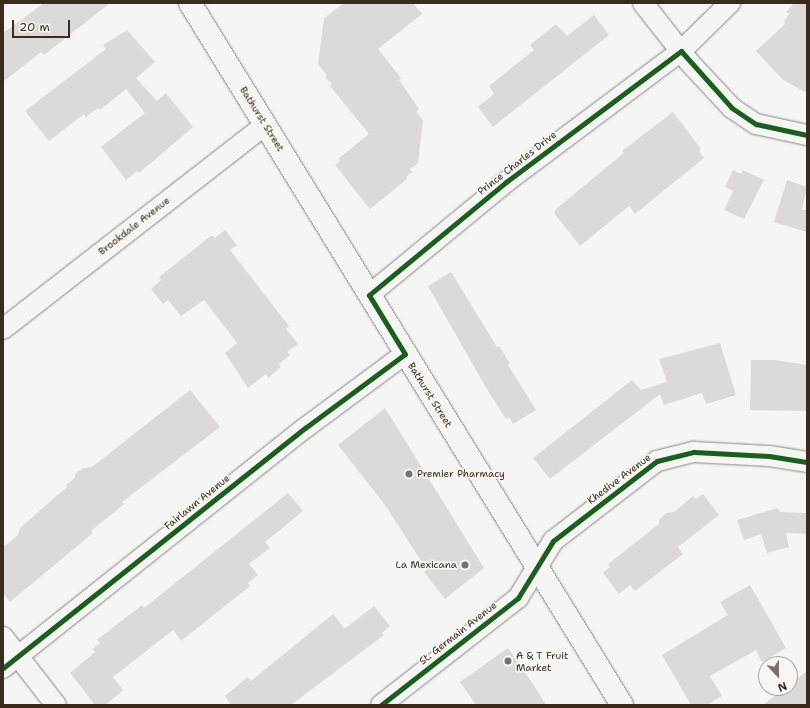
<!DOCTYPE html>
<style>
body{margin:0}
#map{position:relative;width:810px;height:708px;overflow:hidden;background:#f5f5f3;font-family:"Shantell Sans",sans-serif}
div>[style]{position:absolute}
.building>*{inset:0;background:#dbdad8}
.roads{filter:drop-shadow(0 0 1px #8a8683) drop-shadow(0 0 1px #8a8683)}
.minor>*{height:20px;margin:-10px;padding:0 10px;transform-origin:10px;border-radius:10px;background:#f5f5f3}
.secondary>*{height:22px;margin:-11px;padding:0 11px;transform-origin:11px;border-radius:11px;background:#f5f5f3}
.cycleway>*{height:5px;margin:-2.5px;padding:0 2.5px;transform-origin:2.5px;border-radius:2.5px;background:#1b5e20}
.dots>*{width:11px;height:11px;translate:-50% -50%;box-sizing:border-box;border:2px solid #f6f6f2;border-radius:50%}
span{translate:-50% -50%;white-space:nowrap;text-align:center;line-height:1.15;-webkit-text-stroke:3.5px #f6f6f2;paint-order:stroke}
.street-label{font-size:10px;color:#3b2a1e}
.poi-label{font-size:10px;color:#3b2a1e}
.left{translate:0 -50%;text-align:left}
.right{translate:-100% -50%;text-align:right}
.frame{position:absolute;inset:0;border:4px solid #3b2a1e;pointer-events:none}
.north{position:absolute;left:758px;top:656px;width:40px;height:40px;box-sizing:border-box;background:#f6f6f2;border:1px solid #aba49d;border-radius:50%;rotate:158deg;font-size:11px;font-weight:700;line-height:16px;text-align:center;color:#3b2a1e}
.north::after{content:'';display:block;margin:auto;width:14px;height:18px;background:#7c7169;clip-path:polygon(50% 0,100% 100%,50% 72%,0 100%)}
.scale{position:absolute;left:12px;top:20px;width:58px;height:18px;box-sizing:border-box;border:2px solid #3b2a1e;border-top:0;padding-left:5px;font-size:12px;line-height:14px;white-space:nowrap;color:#3b2a1e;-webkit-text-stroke:3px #f6f6f2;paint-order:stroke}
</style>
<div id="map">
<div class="building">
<i style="clip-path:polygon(44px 3px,110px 3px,44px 55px,41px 52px,3px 82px,3px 33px)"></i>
<i style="clip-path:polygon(344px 3px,413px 3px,422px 14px,378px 49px,401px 78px,399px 80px,419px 109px,416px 112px,423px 120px,418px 163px,410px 169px,412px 172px,406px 177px,407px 179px,370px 209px,335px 165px,340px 161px,338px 159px,369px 134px,330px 86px,332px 84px,325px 77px,327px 75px,318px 64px,324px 18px)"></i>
<i style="clip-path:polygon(794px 3px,807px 3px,807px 93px,783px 80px,756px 51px,785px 24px,784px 22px,789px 14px,786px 12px)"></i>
<i style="clip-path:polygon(594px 15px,609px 35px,493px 127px,478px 107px,494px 94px,489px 86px,534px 50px,530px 45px,556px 24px,567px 36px)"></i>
<i style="clip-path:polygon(127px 30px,155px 62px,136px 78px,157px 101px,166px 93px,193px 127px,139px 173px,137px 171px,126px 180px,101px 147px,145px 113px,126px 89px,100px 110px,98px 108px,86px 117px,84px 114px,49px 141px,25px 111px,106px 49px,103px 45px)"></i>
<i style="clip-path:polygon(673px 112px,701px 149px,699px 151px,704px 158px,635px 214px,629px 206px,580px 246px,554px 213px,556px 209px,624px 153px,622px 151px)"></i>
<i style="clip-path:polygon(733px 170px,741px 174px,743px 170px,764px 180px,744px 219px,724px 210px,733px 191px,725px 187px)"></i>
<i style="clip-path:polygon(787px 180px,807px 187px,802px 210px,807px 210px,807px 232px,774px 222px)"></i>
<i style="clip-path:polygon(225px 230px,237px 245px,230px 250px,289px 326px,286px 329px,298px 344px,287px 352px,290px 355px,279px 364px,281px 367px,268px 378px,266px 374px,248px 388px,225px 353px,237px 343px,204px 300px,181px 316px,168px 300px,163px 304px,151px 289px,161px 280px,159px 277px,212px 235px,215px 238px)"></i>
<i style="clip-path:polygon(451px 272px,497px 347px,499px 346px,510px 363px,508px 365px,536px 410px,513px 424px,509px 417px,506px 419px,488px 391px,428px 286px)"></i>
<i style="clip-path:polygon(720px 343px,736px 395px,706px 404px,702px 393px,664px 405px,660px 394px,550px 479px,533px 458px,632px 380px,641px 390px,667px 382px,659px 359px)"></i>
<i style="clip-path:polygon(751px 360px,775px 360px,807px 365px,807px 411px,750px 410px)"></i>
<i style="clip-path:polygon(190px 390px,220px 427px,122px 502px,124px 504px,91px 531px,93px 533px,10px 602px,3px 593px,3px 547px,18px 535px,20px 528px,67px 487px,66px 485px,75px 478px,75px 474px,83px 468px,92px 467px)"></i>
<i style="clip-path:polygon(385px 408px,484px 568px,445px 599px,424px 572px,427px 570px,385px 505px,338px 445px)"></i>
<i style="clip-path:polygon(288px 493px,303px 511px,265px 542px,270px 548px,249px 564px,258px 575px,248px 583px,250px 586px,181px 641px,173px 630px,113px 677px,123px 690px,119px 694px,105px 705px,95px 705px,70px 673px,95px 652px,93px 649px,100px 643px,97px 640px,142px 605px,144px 608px)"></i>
<i style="clip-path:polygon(703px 494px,719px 515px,678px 547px,683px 554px,635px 591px,630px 585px,619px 594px,603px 573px,610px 567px,608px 564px,659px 524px,659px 520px,666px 513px,674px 512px,693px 496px,696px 499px)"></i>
<i style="clip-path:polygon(778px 508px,780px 512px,807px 513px,807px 534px,786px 533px,789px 547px,767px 553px,761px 534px,744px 540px,737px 520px)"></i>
<i style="clip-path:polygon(750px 585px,786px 648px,762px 662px,756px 650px,710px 676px,722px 696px,707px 705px,691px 705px,662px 655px,728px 615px,720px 602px)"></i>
<i style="clip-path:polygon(374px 606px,390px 626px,382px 633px,384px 635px,291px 705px,231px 705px,225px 696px,248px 677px,251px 681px,333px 614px,344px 628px,347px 627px)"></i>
<i style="clip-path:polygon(508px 648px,533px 684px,546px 705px,476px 705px,460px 682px)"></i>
<i style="clip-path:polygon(807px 671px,807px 705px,763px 705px,785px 688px,790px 688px,790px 684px)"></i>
</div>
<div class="roads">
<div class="minor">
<i style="left:643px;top:3px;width:76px;rotate:51.9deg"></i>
<i style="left:690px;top:63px;width:62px;rotate:47deg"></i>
<i style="left:732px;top:108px;width:29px;rotate:34deg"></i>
<i style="left:756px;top:124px;width:52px;rotate:12.2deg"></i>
<i style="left:369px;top:295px;width:178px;rotate:-39.5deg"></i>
<i style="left:506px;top:182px;width:219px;rotate:-36.8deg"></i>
<i style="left:681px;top:51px;width:69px;rotate:-44.4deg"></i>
<i style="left:3px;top:329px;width:333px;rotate:-37.9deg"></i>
<i style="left:3px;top:637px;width:86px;rotate:52.1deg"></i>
<i style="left:3px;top:668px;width:386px;rotate:-38.5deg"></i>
<i style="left:305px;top:428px;width:124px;rotate:-36.5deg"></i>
<i style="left:381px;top:705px;width:174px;rotate:-38deg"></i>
<i style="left:518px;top:598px;width:67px;rotate:-58.4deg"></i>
<i style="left:553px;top:541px;width:131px;rotate:-37.6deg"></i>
<i style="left:657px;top:461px;width:38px;rotate:-14deg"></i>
<i style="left:694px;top:452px;width:75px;rotate:3.1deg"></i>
<i style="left:769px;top:456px;width:38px;rotate:9deg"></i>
</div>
<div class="secondary">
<i style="left:190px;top:3px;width:824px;rotate:58.39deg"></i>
</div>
</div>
<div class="cycleway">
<i style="left:3px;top:668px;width:386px;rotate:-38.5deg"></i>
<i style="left:305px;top:428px;width:124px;rotate:-36.5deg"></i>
<i style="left:405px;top:354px;width:69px;rotate:-121.4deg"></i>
<i style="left:369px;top:295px;width:178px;rotate:-39.5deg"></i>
<i style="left:506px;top:182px;width:219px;rotate:-36.8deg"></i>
<i style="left:681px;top:51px;width:76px;rotate:48.2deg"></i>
<i style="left:732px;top:108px;width:29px;rotate:34deg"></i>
<i style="left:756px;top:124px;width:52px;rotate:12.2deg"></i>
<i style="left:381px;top:705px;width:174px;rotate:-38deg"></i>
<i style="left:518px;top:598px;width:67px;rotate:-58.4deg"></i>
<i style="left:553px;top:541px;width:131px;rotate:-37.6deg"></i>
<i style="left:657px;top:461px;width:38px;rotate:-14deg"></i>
<i style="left:694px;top:452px;width:75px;rotate:3.1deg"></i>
<i style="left:769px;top:456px;width:38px;rotate:9deg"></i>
</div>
<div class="dots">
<i style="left:409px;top:474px;background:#7c7169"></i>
<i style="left:465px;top:565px;background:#7c7169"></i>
<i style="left:508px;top:661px;background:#7c7169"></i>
</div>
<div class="street-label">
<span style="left:262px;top:119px;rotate:58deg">Bathurst Street</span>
<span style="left:517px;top:163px;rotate:-38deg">Prince Charles Drive</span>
<span style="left:134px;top:226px;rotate:-38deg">Brookdale Avenue</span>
<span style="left:430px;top:395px;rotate:58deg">Bathurst Street</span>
<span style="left:619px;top:479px;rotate:-37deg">Khedive Avenue</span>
<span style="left:197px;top:502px;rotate:-39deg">Fairlawn Avenue</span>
<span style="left:458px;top:633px;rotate:-38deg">St. Germain Avenue</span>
</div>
<div class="poi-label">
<span class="left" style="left:417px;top:474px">Premier Pharmacy</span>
<span class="right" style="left:457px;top:565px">La Mexicana</span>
<span class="left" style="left:516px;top:661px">A &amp; T Fruit<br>Market</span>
</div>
<div class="frame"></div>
<div class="north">N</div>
<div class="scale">20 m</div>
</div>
